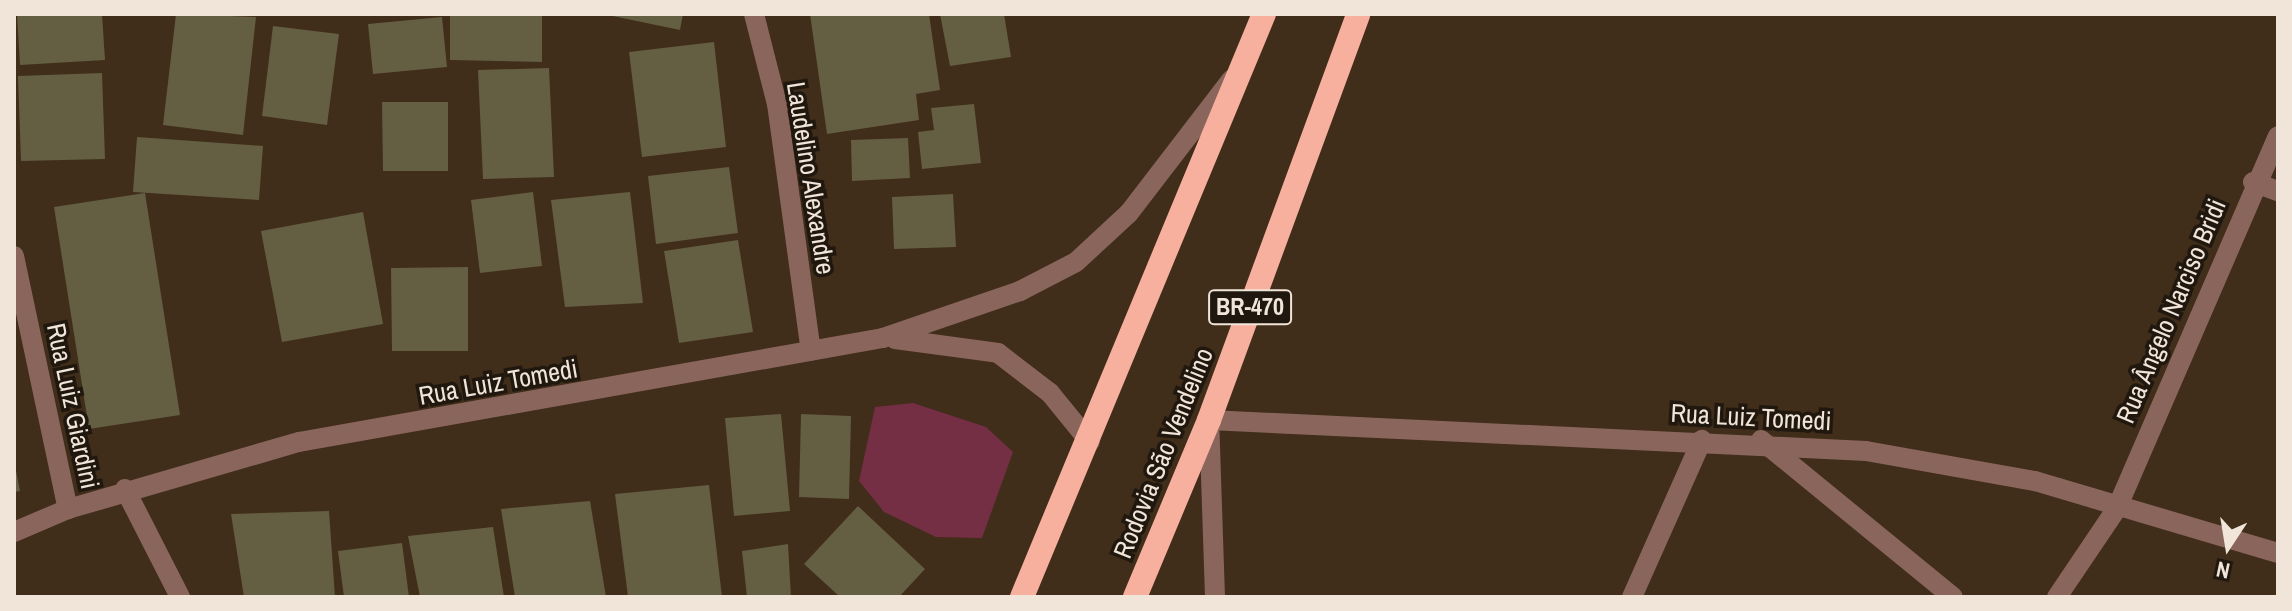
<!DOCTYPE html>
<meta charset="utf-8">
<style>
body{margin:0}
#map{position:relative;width:2292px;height:611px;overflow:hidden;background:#402d1a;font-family:"Archivo Narrow",sans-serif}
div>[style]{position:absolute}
.green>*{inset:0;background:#742f45}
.building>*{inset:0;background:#645e43}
.minor>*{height:20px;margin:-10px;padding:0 10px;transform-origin:10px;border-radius:10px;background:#8a655c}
.highway>*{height:24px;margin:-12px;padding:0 12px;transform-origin:12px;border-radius:12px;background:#f8b09e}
span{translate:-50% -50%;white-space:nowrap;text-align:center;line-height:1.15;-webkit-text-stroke:7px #20180f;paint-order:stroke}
.shield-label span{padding:2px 6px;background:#20180f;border:2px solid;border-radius:6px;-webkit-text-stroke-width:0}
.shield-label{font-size:24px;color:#f1e5d9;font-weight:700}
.street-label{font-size:26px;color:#f1e5d9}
.frame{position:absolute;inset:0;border:16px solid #f1e5d9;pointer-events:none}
.north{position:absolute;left:2188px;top:507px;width:80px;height:80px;-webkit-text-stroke:6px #20180f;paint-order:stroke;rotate:192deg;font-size:22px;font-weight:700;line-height:32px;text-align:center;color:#f1e5d9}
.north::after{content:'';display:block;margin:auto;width:28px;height:36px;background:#f1e5d9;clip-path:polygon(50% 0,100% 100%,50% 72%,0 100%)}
</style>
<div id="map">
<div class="green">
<i style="clip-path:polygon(913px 403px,986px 427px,1013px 452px,982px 538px,936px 537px,884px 512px,859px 481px,875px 407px)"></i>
</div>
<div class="building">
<i style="clip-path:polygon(17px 14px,102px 14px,105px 60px,20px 65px)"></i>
<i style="clip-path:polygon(176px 14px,256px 17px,243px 135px,163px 125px)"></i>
<i style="clip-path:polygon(450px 14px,542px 14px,542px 62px,450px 60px)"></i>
<i style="clip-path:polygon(603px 14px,683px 14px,680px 30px)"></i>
<i style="clip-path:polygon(810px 14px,929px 14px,940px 90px,916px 94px,919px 120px,827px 134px)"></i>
<i style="clip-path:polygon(940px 14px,1004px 14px,1011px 57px,950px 66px)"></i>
<i style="clip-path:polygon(442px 17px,447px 67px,373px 74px,368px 24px)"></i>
<i style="clip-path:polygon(273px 26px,339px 34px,327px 125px,262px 116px)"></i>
<i style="clip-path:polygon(714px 42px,726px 147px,642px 157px,629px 52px)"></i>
<i style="clip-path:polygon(549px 68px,554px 177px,483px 179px,478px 70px)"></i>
<i style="clip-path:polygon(102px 73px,105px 159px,21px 161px,18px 76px)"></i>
<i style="clip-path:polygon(382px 102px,448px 102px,448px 171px,383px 171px)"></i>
<i style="clip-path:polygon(974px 104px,981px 163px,922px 169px,918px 132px,934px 130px,931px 108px)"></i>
<i style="clip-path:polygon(137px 137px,263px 146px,259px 200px,133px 192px)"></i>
<i style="clip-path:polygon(908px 138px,910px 178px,852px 181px,851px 140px)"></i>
<i style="clip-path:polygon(729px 167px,738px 233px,656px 244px,648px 176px)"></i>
<i style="clip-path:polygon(533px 192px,542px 266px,480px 273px,471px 200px)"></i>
<i style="clip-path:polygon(630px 192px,643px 303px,565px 307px,551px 200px)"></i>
<i style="clip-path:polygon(145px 193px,180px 415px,89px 429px,54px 207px)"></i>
<i style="clip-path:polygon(953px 194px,956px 247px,894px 249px,892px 197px)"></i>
<i style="clip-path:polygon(363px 212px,383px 324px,282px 342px,261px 231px)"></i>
<i style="clip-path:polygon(738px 240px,753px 332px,679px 343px,664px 251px)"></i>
<i style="clip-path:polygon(468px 267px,468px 351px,392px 351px,391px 268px)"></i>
<i style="clip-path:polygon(781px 414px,790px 511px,734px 516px,725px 418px)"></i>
<i style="clip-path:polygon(801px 414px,851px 416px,849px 499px,799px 497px)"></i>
<i style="clip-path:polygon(14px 460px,20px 491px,14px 492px)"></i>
<i style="clip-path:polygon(709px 485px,722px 597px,628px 597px,615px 494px)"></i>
<i style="clip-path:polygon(590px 501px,606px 597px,515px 597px,501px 509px)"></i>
<i style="clip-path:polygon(858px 506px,925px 569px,899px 597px,840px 597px,804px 564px)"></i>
<i style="clip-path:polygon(329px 511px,335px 597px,244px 597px,231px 514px)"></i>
<i style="clip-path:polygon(493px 527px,504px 597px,420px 597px,408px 536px)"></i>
<i style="clip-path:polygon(402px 543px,409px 597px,344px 597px,338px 551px)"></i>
<i style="clip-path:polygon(788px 544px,791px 597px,747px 597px,742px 551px)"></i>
</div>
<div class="minor">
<i style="left:754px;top:14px;width:93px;rotate:75.7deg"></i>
<i style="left:777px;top:104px;width:249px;rotate:82.2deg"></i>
<i style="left:2253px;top:182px;width:27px;rotate:20deg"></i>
<i style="left:14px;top:256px;width:259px;rotate:78deg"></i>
<i style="left:68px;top:509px;width:241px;rotate:-16.2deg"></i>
<i style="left:299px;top:442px;width:593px;rotate:-10.1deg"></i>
<i style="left:883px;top:338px;width:145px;rotate:-18.9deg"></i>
<i style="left:1020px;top:291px;width:63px;rotate:-27.4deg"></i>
<i style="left:1076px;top:262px;width:72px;rotate:-42.8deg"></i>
<i style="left:1129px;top:213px;width:168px;rotate:-52.5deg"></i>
<i style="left:895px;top:339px;width:104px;rotate:7.7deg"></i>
<i style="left:998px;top:353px;width:66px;rotate:37.6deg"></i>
<i style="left:1050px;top:393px;width:63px;rotate:50.8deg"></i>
<i style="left:1761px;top:440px;width:248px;rotate:39.3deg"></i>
<i style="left:125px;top:489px;width:121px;rotate:63deg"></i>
<i style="left:14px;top:532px;width:59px;rotate:-23.1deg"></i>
<i style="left:1215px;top:597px;width:177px;rotate:-91.9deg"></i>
<i style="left:1209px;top:420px;width:658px;rotate:2.7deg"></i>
<i style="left:1866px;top:451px;width:172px;rotate:10.1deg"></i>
<i style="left:2035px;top:481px;width:253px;rotate:16.5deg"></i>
<i style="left:1632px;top:597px;width:172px;rotate:-66deg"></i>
<i style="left:2057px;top:597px;width:107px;rotate:-56deg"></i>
<i style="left:2117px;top:508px;width:405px;rotate:-66.6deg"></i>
</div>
<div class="highway">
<i style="left:1022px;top:597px;width:631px;rotate:-67.46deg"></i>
<i style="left:1135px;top:597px;width:192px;rotate:-67.3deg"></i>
<i style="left:1209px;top:420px;width:432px;rotate:-69.8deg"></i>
</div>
<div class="shield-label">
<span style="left:1250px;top:307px">BR-470</span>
</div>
<div class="street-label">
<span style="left:811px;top:178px;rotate:81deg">Laudelino Alexandre</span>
<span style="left:2171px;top:311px;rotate:-67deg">Rua Ângelo Narciso Bridi</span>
<span style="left:498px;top:382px;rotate:-10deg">Rua Luiz Tomedi</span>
<span style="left:73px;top:406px;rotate:78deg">Rua Luiz Giardini</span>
<span style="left:1751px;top:417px;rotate:3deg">Rua Luiz Tomedi</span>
<span style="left:1163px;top:453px;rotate:-68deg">Rodovia São Vendelino</span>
</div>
<div class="frame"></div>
<div class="north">N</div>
</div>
